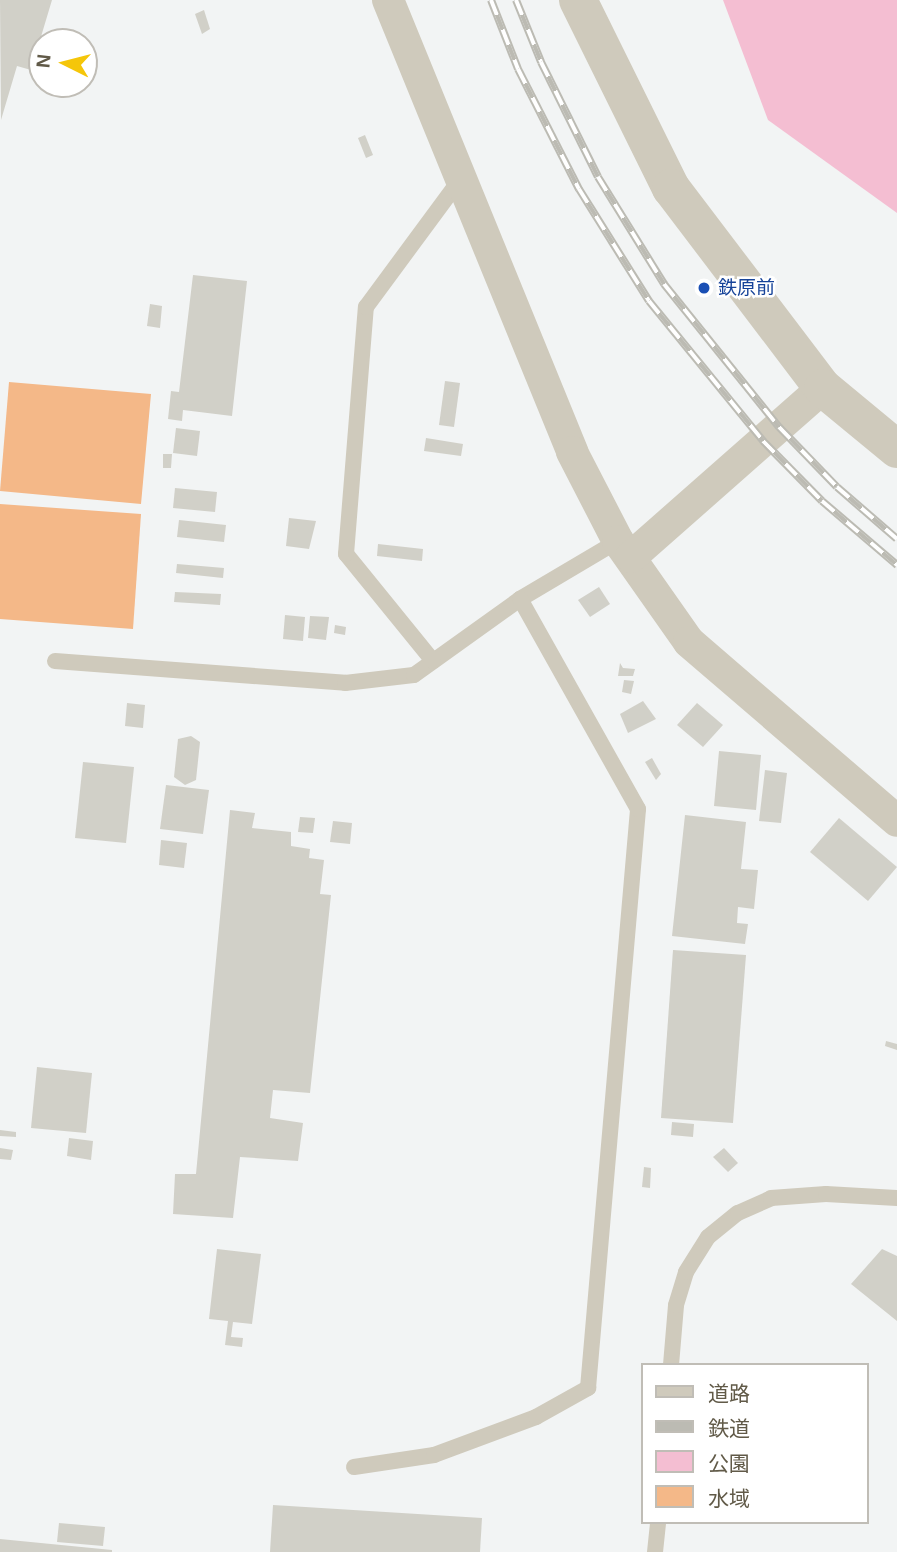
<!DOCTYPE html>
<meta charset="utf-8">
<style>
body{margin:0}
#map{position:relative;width:897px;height:1552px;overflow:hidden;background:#f2f4f4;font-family:Helvetica,"Noto Sans JP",sans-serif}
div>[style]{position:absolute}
.green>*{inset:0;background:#f4bed2}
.water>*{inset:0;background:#f4b888}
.building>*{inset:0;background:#d1d0c8}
.service>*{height:16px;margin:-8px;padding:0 8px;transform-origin:8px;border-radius:8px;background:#cfcabc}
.minor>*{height:32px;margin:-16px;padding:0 16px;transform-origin:16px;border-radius:16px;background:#cfcabc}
.tertiary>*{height:38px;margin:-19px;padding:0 19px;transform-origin:19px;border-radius:19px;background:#cfcabc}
.rail>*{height:8px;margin-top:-4px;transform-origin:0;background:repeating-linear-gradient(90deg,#fff 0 16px,#bcbbb3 0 32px);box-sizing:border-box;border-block:2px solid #bcbbb3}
.dots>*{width:19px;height:19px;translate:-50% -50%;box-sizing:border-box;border:4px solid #fff;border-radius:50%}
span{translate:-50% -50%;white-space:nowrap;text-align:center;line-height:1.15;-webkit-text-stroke:5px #fff;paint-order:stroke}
.transit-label{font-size:19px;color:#164399}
.left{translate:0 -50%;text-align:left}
.legend{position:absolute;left:641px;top:1363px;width:228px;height:161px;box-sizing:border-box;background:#fff;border:2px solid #c0bdb6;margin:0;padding:9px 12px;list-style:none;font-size:21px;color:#615a48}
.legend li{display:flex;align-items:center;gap:14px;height:35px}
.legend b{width:35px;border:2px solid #c0bdb6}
.north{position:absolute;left:28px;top:28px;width:70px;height:70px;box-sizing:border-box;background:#fff;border:2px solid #c0bdb6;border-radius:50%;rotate:276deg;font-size:19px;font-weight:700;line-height:28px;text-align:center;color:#615a48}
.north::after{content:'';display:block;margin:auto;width:24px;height:32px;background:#f5c60a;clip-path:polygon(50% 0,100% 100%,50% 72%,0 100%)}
</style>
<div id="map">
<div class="green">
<i style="clip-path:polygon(723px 0,897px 0,897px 213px,768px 120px)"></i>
</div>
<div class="water">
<i style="clip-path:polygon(9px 382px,151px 394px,141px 504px,0 491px)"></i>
<i style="clip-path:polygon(0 504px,141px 514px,133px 629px,0 619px)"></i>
</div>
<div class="building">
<i style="clip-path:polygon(0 0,52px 0,31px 70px,17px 66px,1px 120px)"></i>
<i style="clip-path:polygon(204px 10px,210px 29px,202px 34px,195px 14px)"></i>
<i style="clip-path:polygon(365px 135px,373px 155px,366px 158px,358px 138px)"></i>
<i style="clip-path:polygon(193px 275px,247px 281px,232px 416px,183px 410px,182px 421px,168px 419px,171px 391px,179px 392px)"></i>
<i style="clip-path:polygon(150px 304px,162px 306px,160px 328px,147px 326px)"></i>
<i style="clip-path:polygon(445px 381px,460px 383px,454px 427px,439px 425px)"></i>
<i style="clip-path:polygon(176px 428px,200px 431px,197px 456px,173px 453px)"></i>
<i style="clip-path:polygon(426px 438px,463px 444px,461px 456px,424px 451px)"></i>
<i style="clip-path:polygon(163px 454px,172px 454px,171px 468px,163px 468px)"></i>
<i style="clip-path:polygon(175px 488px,217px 492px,215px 512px,173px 508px)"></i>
<i style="clip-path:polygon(289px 518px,316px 521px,309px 549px,286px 546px)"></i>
<i style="clip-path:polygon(179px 520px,226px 525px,224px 542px,177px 537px)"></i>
<i style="clip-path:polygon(378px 544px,423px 549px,422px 561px,377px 556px)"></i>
<i style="clip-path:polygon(177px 564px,224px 568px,223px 578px,176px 573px)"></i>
<i style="clip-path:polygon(599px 587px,610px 604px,590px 617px,578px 600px)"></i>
<i style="clip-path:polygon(175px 592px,221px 594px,220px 605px,174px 602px)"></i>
<i style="clip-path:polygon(285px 615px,305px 617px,303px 641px,283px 639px)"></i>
<i style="clip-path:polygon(310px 616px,329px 617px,326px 640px,308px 638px)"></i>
<i style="clip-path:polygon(335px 625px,346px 627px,345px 635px,334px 633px)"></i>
<i style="clip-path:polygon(620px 663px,623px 668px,635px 669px,633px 676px,618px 676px)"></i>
<i style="clip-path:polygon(624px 680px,634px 681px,631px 694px,622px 692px)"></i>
<i style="clip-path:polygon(643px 701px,656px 719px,628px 733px,620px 714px)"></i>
<i style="clip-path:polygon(127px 703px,145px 705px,143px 728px,125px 726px)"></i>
<i style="clip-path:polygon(697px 703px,723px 725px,703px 747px,677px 725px)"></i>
<i style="clip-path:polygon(191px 736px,200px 742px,196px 780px,185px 785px,174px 777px,178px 739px)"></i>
<i style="clip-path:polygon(719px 751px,761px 755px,756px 810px,714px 806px)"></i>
<i style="clip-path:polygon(652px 758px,661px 774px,656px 780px,645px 762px)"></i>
<i style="clip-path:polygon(83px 762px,134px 767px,126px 843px,75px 838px)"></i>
<i style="clip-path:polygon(765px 770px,787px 773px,781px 823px,759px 821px)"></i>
<i style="clip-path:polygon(166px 785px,209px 790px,203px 834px,160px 829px)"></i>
<i style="clip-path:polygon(230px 810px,255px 813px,252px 828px,291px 832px,291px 846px,310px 849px,309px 858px,324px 860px,320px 894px,331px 895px,310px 1093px,273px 1090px,270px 1118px,303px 1123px,298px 1161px,240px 1157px,233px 1218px,173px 1214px,175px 1174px,196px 1174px)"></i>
<i style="clip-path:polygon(685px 815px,746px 822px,741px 869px,758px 870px,754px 909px,738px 907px,737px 923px,748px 924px,745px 944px,672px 936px)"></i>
<i style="clip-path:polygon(300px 817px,315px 818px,313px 833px,298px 832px)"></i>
<i style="clip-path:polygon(839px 818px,897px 867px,868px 901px,810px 852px)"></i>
<i style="clip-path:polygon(333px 821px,352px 823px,350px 844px,330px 842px)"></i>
<i style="clip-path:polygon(161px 840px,187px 843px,184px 868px,159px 865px)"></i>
<i style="clip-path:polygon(673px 950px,746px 955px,733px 1123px,661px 1118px)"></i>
<i style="clip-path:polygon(886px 1041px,897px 1044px,897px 1050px,885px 1046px)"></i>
<i style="clip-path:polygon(37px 1067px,92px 1073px,86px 1133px,31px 1128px)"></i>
<i style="clip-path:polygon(672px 1122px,694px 1124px,693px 1137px,671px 1135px)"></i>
<i style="clip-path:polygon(0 1130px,16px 1132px,16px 1137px,0 1136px)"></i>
<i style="clip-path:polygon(69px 1138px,93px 1141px,91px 1160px,67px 1156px)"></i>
<i style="clip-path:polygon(0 1148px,13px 1150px,11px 1160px,0 1159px)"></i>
<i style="clip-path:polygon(724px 1148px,738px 1163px,728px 1172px,713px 1157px)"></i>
<i style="clip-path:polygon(644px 1167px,651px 1168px,650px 1188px,642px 1187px)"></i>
<i style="clip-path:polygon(217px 1249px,261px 1254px,252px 1324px,233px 1322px,231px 1337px,243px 1338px,242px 1347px,225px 1345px,228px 1321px,209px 1319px)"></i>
<i style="clip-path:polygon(882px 1249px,897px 1256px,897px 1321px,851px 1284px)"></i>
<i style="clip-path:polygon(273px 1505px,482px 1518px,480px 1552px,270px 1552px)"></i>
<i style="clip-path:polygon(59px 1523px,105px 1527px,103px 1546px,57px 1542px)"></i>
<i style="clip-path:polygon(0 1539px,112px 1550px,112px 1552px,0 1552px)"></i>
</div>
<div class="service">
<i style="left:55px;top:661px;width:291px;rotate:4.3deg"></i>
<i style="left:345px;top:683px;width:69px;rotate:-6.6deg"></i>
<i style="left:414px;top:675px;width:130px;rotate:-35.6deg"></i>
<i style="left:520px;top:599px;width:114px;rotate:-30.6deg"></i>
<i style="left:433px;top:661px;width:138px;rotate:-129.1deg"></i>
<i style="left:346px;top:554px;width:248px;rotate:-85.4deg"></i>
<i style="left:366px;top:307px;width:157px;rotate:-53.6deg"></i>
<i style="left:671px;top:1365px;width:60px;rotate:-85.2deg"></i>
<i style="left:676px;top:1305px;width:34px;rotate:-73deg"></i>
<i style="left:686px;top:1272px;width:41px;rotate:-57.8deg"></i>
<i style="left:708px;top:1237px;width:38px;rotate:-39deg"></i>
<i style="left:738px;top:1213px;width:36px;rotate:-24deg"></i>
<i style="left:771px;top:1198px;width:55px;rotate:-4.2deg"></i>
<i style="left:826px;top:1194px;width:71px;rotate:3.2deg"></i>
<i style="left:354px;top:1467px;width:81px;rotate:-8.5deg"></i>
<i style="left:434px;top:1455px;width:109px;rotate:-20.4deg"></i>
<i style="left:536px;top:1417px;width:60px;rotate:-29.1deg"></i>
<i style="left:588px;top:1388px;width:581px;rotate:-85.06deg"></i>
<i style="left:638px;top:809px;width:241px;rotate:-119.3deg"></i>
<i style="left:655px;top:1552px;width:30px;rotate:-84deg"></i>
</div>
<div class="minor">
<i style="left:388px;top:0;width:488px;rotate:67.8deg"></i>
<i style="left:572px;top:452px;width:100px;rotate:62.7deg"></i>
<i style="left:618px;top:541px;width:123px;rotate:54.9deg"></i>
<i style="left:689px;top:642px;width:274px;rotate:40.7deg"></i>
<i style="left:631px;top:557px;width:256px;rotate:-41.4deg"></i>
</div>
<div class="tertiary">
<i style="left:578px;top:0;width:210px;rotate:63.7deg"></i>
<i style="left:671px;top:188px;width:251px;rotate:52.8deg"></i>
<i style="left:823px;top:388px;width:96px;rotate:39.5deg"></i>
</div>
<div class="rail">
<i style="left:491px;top:0;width:74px;rotate:68.6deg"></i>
<i style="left:518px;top:69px;width:135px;rotate:63.1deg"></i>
<i style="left:579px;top:189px;width:132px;rotate:58deg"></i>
<i style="left:649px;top:301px;width:181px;rotate:50.8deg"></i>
<i style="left:763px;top:441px;width:84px;rotate:45.5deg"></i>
<i style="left:822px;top:501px;width:99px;rotate:40.5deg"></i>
<i style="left:516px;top:0;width:67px;rotate:68deg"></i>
<i style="left:541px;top:62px;width:128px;rotate:63.6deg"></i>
<i style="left:598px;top:177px;width:126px;rotate:58.3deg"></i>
<i style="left:664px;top:284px;width:184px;rotate:51.2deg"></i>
<i style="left:779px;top:427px;width:83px;rotate:46deg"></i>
<i style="left:837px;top:487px;width:79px;rotate:40.9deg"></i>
</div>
<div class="dots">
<i style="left:704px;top:288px;background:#1a4fb4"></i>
</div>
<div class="transit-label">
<span class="left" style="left:718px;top:288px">鉄原前</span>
</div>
<ul class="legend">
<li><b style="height:9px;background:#cfcabc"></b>道路</li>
<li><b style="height:9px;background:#bcbbb3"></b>鉄道</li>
<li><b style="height:19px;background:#f4bed2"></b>公園</li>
<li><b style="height:19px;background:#f4b888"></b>水域</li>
</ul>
<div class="north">N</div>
</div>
